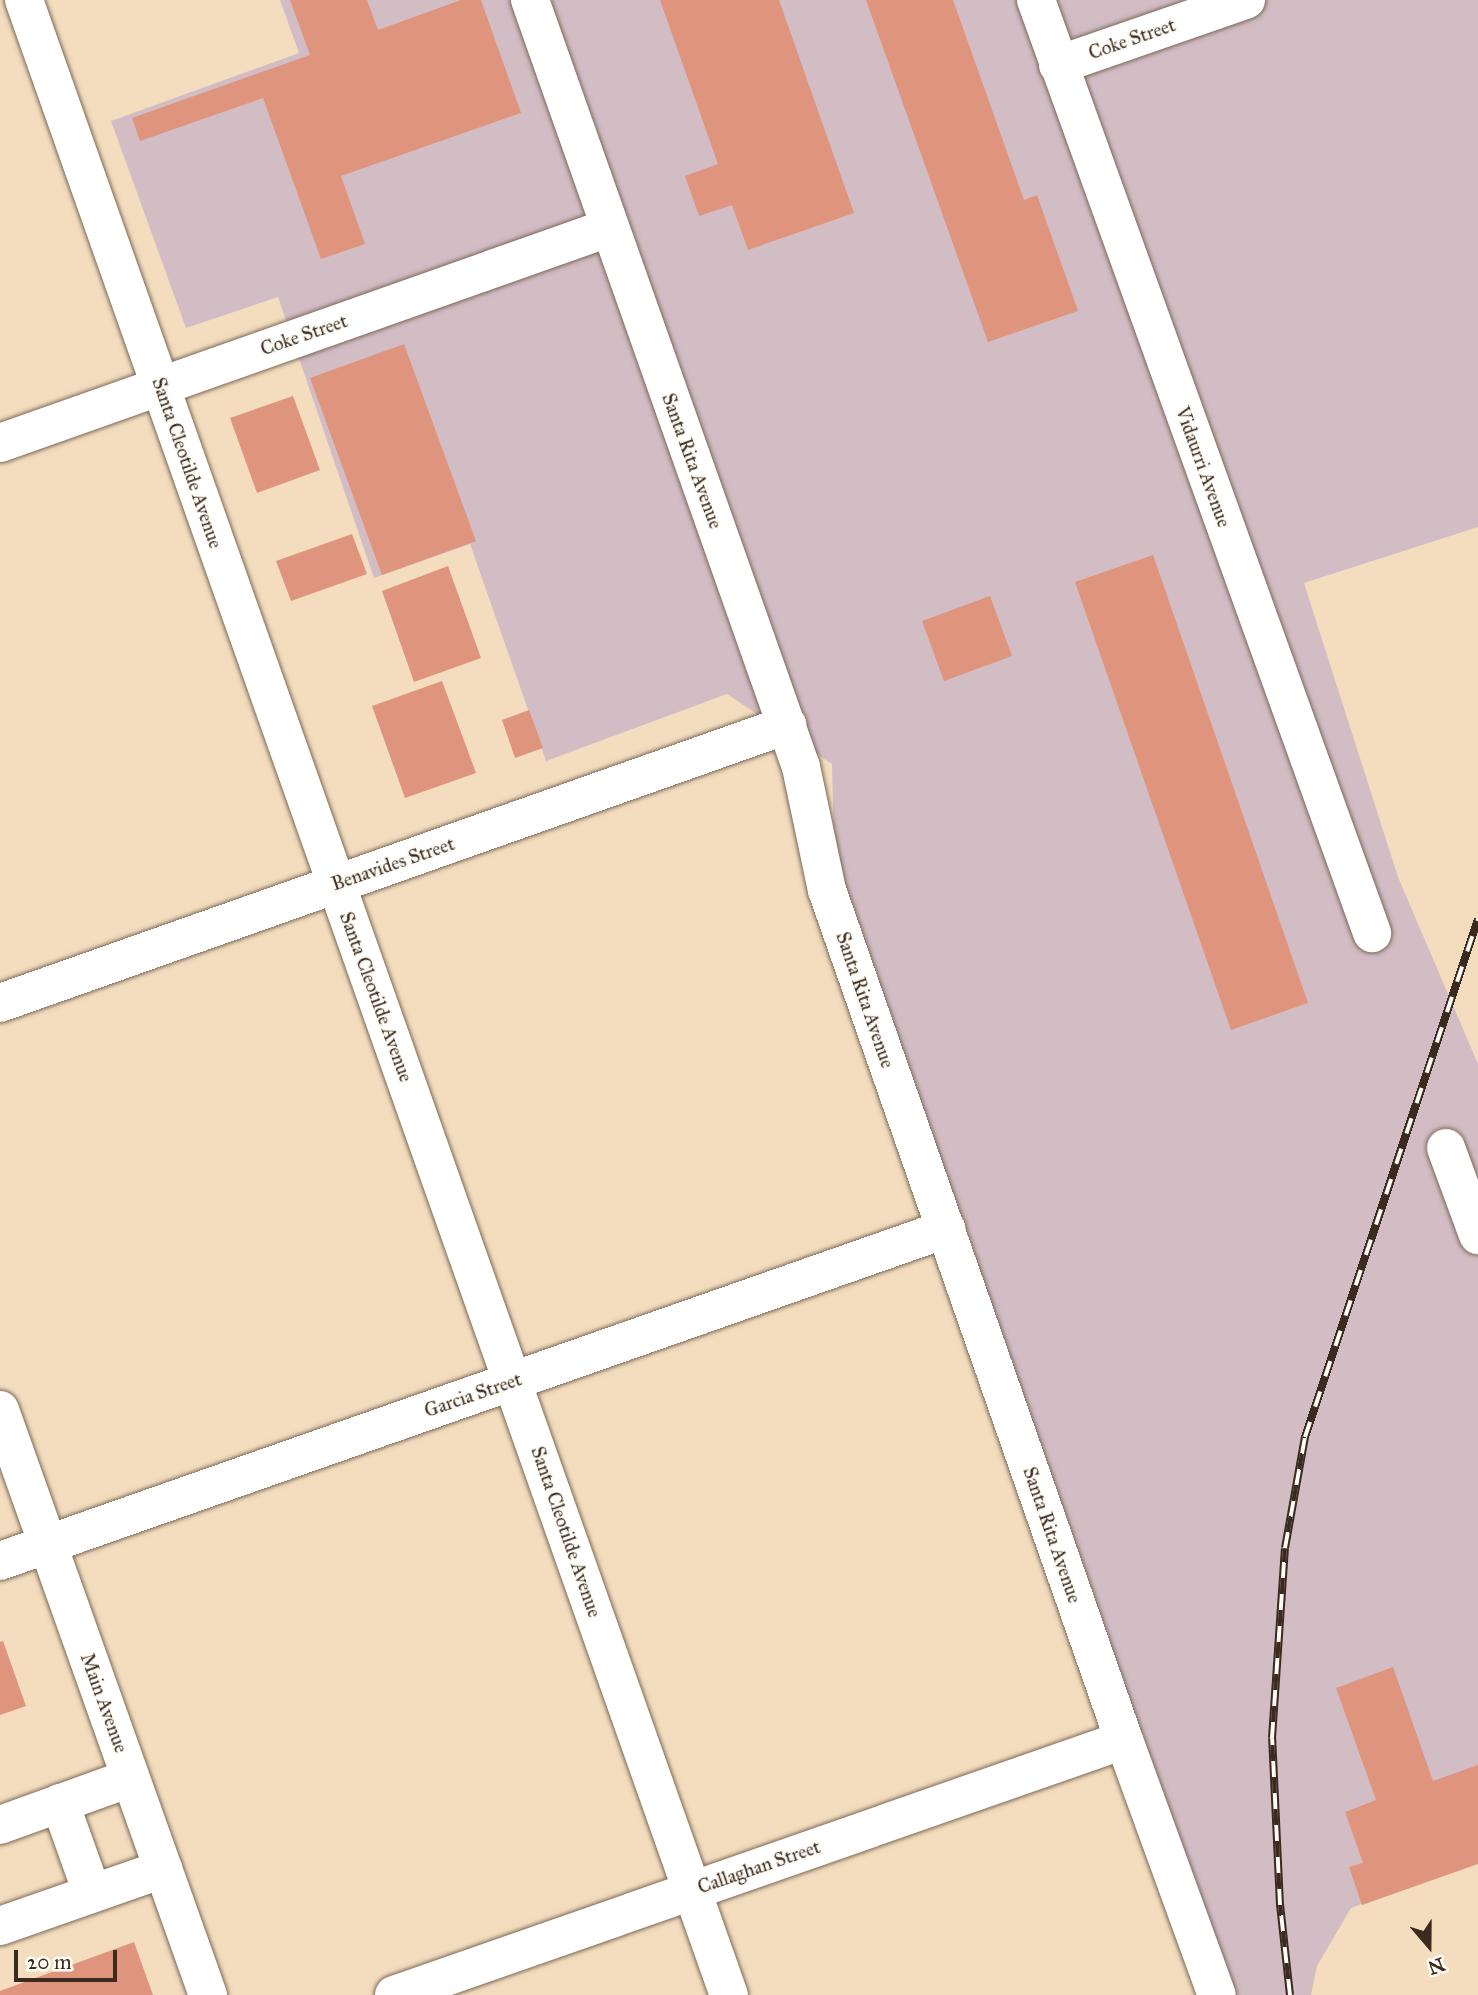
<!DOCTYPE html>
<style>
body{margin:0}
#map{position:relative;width:1478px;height:1995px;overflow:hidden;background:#f4ddbf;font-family:"IM FELL Great Primer",serif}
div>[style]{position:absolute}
.industrial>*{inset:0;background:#d2bdc5}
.building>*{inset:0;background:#df947d}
.roads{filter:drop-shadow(0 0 2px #7c6956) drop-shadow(0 0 2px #7c6956)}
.minor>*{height:38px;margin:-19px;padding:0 19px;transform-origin:19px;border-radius:19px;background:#fff}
.rail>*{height:8px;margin-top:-4px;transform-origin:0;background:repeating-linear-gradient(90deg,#fdfcf7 0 16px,#3b2a1e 0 32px);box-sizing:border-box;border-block:2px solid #3b2a1e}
span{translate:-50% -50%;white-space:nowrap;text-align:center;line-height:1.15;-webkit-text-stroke:5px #fdfcf7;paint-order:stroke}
.street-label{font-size:19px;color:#3b2a1e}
.north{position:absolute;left:1394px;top:1911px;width:70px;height:70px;-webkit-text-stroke:5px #fdfcf7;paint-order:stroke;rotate:160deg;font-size:19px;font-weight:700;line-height:28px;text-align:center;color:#3b2a1e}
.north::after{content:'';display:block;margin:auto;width:24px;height:32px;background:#3b2a1e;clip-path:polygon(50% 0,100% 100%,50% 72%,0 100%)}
.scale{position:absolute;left:14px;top:1950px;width:103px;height:32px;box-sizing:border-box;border:4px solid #3b2a1e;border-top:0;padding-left:9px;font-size:21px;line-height:24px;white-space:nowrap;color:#3b2a1e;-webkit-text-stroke:5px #fdfcf7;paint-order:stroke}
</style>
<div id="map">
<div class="industrial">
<i style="clip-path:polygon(280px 0,1478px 0,1478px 527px,1304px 583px,1398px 877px,1478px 1064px,1478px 1862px,1351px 1908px,1317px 1966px,1311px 1995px,1229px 1995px,835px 888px,832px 764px,727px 694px,546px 761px,470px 544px,374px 578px,278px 297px,186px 328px,111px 121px,299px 53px)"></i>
</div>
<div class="building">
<i style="clip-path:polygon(290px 0,367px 0,378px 30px,461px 0,481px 0,521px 113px,341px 176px,365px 244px,321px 259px,263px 98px,140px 141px,132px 118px,310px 55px)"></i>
<i style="clip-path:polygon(660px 0,779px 0,854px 213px,748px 250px,732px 205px,699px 216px,685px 176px,718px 164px)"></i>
<i style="clip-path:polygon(866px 0,953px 0,1024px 200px,1037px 195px,1078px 311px,988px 342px)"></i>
<i style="clip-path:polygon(404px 344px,476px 541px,382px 575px,310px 378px)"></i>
<i style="clip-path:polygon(293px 396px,320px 470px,257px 493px,230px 418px)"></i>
<i style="clip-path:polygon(352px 534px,367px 574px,291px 601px,276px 561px)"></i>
<i style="clip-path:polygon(1153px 555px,1308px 1003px,1231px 1030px,1075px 582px)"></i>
<i style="clip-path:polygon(448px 566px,481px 658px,414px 682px,382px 591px)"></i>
<i style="clip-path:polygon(990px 596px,1012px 656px,944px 681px,922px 621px)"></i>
<i style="clip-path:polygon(442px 681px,476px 773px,405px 798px,372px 706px)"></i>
<i style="clip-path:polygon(529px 710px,543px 748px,515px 758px,502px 720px)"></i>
<i style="clip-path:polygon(3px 1641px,26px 1706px,0 1715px,0 1642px)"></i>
<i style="clip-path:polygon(1393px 1667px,1433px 1781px,1478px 1765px,1478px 1864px,1362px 1905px,1349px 1867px,1363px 1863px,1345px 1812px,1376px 1800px,1336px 1688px)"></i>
<i style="clip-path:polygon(134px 1942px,153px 1995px,0 1995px,0 1991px)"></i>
</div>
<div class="roads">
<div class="minor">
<i style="left:24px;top:0;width:2116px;rotate:70.54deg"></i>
<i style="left:530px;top:0;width:813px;rotate:70.54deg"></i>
<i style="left:801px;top:767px;width:126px;rotate:78.1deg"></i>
<i style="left:827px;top:890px;width:900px;rotate:70.74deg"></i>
<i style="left:1124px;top:1740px;width:271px;rotate:70deg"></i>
<i style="left:1036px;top:0;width:992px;rotate:70.19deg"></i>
<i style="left:1058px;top:65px;width:199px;rotate:-19.1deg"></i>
<i style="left:0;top:443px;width:645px;rotate:-19.47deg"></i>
<i style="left:0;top:1003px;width:835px;rotate:-19.46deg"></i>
<i style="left:1446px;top:1148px;width:93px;rotate:69.8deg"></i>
<i style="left:0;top:1410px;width:621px;rotate:70.43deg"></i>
<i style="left:0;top:1561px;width:1003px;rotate:-19.34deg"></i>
<i style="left:60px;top:1803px;width:96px;rotate:70.4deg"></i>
<i style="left:0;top:1825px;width:138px;rotate:-19.9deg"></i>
<i style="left:0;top:1926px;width:173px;rotate:-19.3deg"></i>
<i style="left:394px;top:1995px;width:773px;rotate:-19.26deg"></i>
</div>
</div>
<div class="rail">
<i style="left:1290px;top:1995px;width:91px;rotate:-96.3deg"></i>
<i style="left:1280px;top:1905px;width:167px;rotate:-92.7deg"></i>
<i style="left:1272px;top:1738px;width:190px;rotate:-86.1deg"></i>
<i style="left:1285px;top:1548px;width:113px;rotate:-79.8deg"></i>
<i style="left:1305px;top:1437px;width:546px;rotate:-71.53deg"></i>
</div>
<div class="street-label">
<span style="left:1132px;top:39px;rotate:-19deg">Coke Street</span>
<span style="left:304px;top:335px;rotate:-19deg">Coke Street</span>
<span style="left:692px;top:461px;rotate:70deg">Santa Rita Avenue</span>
<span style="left:187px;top:463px;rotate:71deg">Santa Cleotilde Avenue</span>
<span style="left:1203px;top:467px;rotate:70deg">Vidaurri Avenue</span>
<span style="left:393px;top:864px;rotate:-19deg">Benavides Street</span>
<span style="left:376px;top:997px;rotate:70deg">Santa Cleotilde Avenue</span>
<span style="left:865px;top:1000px;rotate:71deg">Santa Rita Avenue</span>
<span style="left:473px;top:1395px;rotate:-19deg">Garcia Street</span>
<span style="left:566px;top:1532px;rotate:71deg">Santa Cleotilde Avenue</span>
<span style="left:1052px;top:1535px;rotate:71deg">Santa Rita Avenue</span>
<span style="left:104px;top:1703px;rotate:70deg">Main Avenue</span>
<span style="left:759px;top:1867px;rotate:-19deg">Callaghan Street</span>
</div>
<div class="north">N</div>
<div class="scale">20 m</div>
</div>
